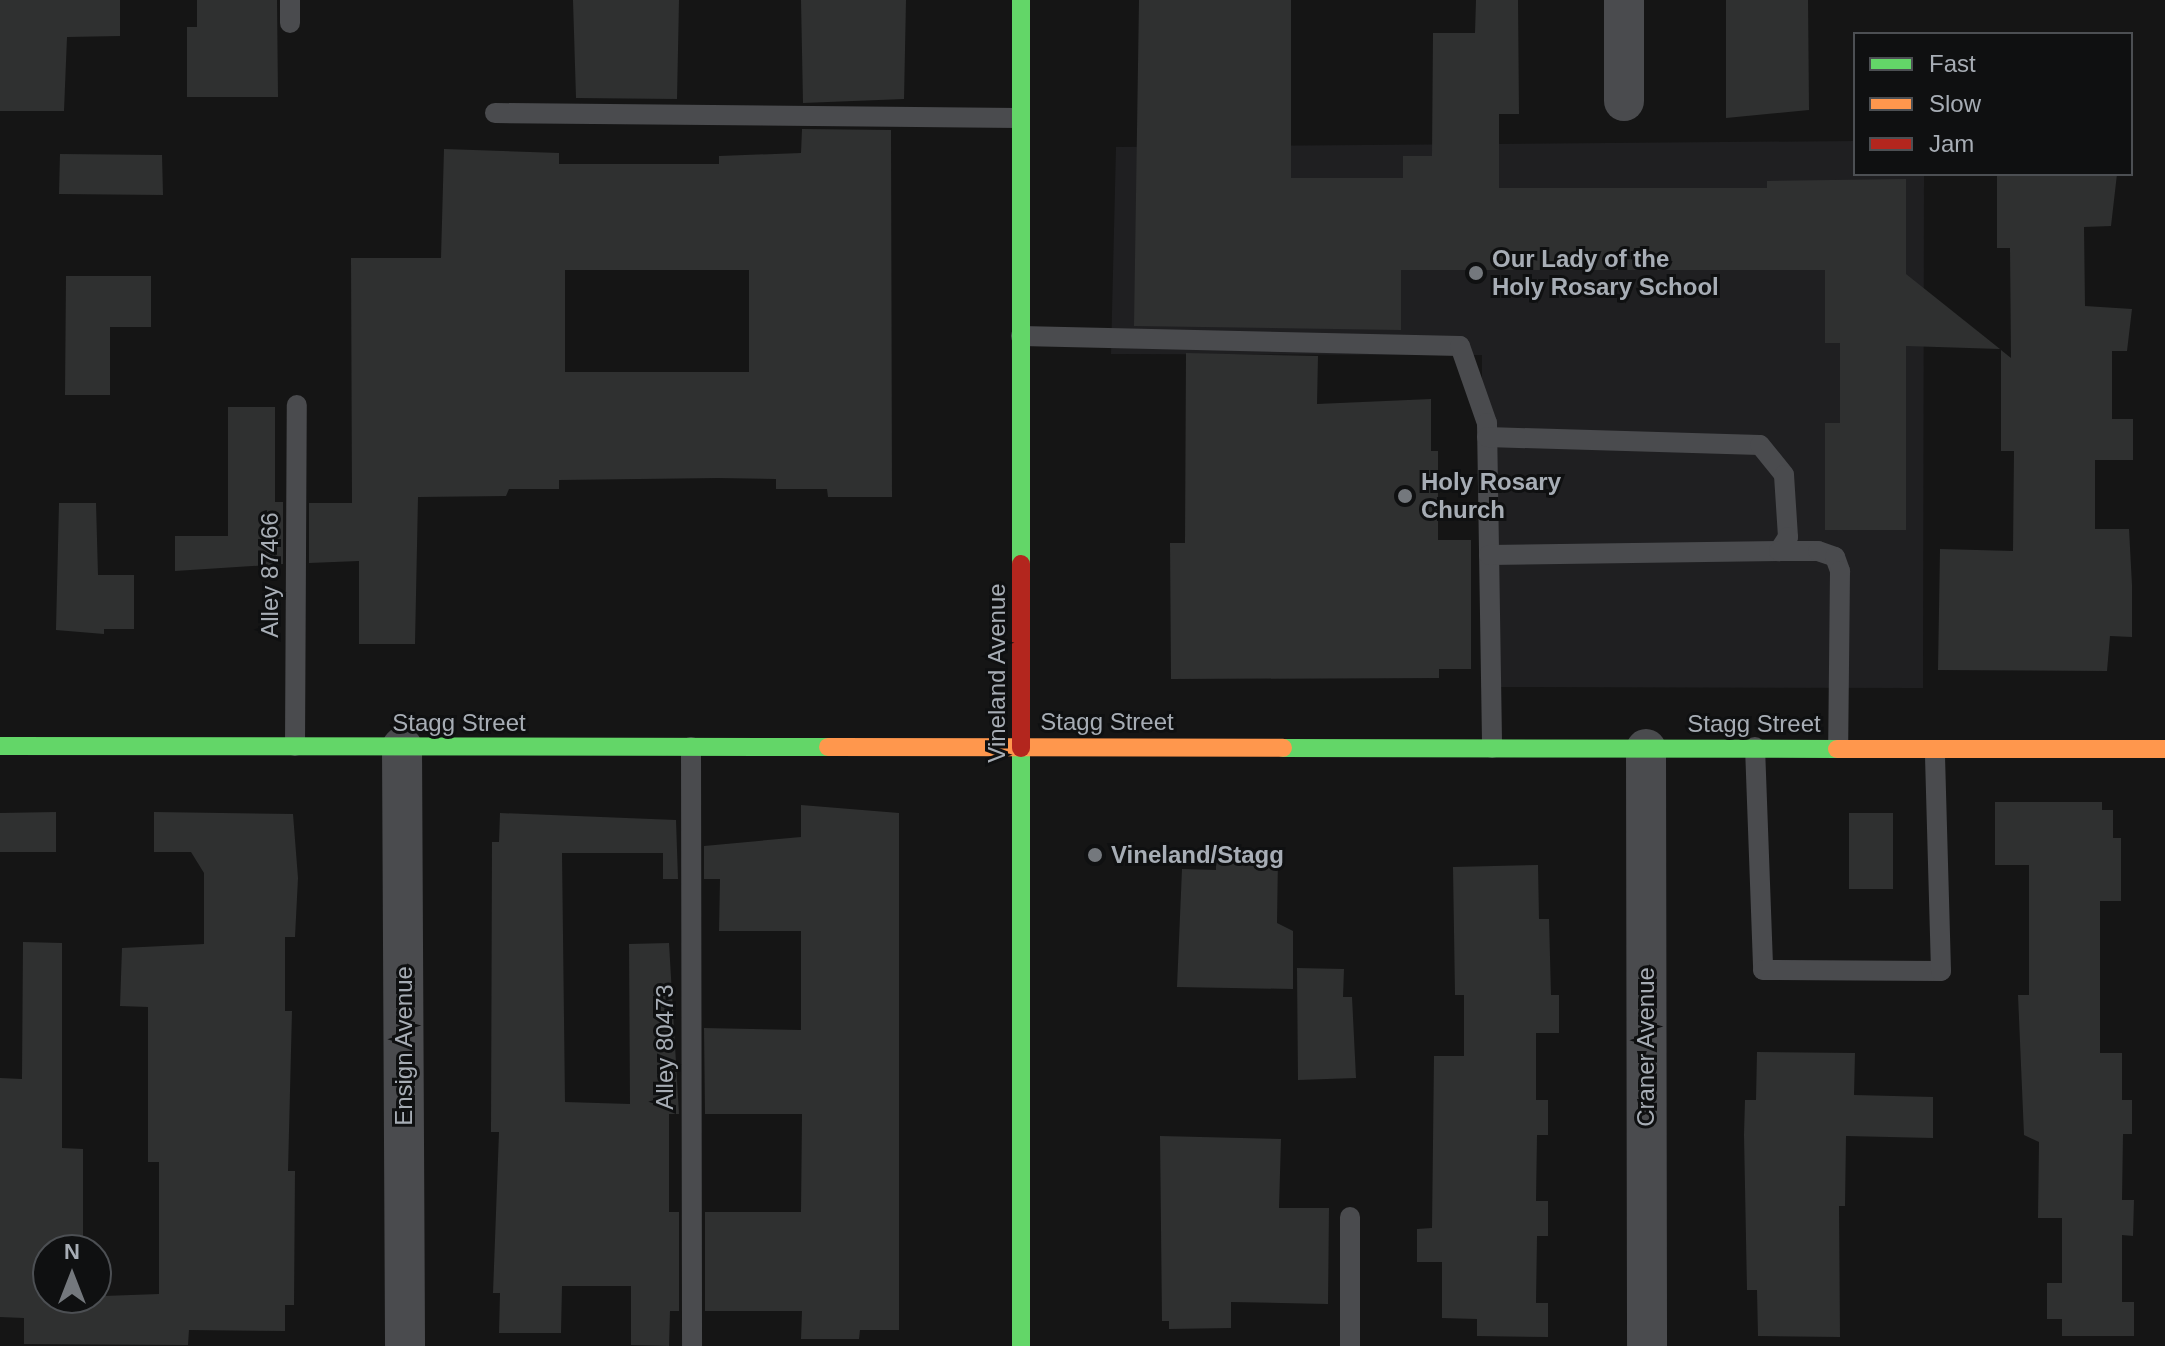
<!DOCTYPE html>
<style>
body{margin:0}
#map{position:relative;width:2165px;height:1346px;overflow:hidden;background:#151515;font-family:Helvetica,sans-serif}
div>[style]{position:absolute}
.built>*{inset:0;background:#1f1f21}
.building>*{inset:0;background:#2f3030}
.lane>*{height:20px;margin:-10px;padding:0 10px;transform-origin:10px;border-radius:10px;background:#4a4b4e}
.street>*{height:40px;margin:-20px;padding:0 20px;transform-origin:20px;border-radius:20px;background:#4a4b4e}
.fast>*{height:18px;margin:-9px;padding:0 9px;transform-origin:9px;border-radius:9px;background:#63d668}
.slow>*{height:18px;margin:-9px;padding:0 9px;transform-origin:9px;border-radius:9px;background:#ff974d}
.jam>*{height:18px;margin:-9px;padding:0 9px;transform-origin:9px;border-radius:9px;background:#b3261e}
.dots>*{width:22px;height:22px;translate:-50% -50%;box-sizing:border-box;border:4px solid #0f1011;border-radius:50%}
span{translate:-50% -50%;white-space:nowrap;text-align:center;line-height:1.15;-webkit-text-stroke:6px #0f1011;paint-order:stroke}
.poi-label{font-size:24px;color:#a7adb5;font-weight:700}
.left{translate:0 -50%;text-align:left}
.street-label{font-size:24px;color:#a7adb5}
.legend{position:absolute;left:1853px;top:32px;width:280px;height:144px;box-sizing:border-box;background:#0f1011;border:2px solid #4c4f53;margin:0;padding:10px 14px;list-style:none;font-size:24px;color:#a7adb5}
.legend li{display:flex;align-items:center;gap:16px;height:40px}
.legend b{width:40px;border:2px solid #4c4f53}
.north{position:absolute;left:32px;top:1234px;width:80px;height:80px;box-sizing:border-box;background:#0f1011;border:2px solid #4c4f53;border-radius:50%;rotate:0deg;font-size:22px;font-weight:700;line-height:32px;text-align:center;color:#a7adb5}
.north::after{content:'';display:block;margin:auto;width:28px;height:36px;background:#74787d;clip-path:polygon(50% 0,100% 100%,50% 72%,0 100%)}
</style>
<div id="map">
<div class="built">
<i style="clip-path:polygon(1855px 141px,1855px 174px,1924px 174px,1923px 688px,1481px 687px,1482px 355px,1111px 354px,1116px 147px)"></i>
</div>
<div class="building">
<i style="clip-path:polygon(0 0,120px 0,120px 36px,67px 37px,64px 111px,0 111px)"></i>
<i style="clip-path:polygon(197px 0,277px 0,278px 97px,187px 97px,187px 27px,197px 27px)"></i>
<i style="clip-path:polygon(573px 0,679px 0,677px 99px,576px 98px)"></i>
<i style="clip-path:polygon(801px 0,906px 0,904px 99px,803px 103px)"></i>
<i style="clip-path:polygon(1139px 0,1291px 0,1291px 178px,1403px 178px,1403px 156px,1432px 156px,1433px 33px,1475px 33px,1476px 0,1518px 0,1519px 114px,1499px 114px,1499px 188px,1767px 188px,1767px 181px,1906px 179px,1906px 274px,2000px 349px,1906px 346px,1906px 530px,1825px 530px,1825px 423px,1840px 423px,1840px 343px,1825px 343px,1825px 270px,1401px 270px,1401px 330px,1134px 326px)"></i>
<i style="clip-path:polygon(1726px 0,1808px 0,1809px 110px,1726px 118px)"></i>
<i style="clip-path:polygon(evenodd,802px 129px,891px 130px,892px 497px,828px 497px,827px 489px,776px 489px,776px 479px,718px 478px,559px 480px,559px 489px,509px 489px,506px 496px,418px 497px,415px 644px,359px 644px,359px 561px,309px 563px,309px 503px,352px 503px,351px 258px,441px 258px,444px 149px,559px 153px,559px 164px,719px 164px,719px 156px,801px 153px,802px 129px,565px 270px,749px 270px,749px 372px,565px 372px,565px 270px)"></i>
<i style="clip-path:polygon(60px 154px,162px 155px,163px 195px,59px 194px)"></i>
<i style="clip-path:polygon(1997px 174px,2117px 174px,2111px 226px,2084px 227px,2085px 306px,2132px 309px,2127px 351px,2112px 351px,2112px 419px,2133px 419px,2133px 460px,2095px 460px,2095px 529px,2129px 529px,2132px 585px,2132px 637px,2110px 636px,2107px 671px,1938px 670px,1940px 549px,2013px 551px,2014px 451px,2001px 451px,2001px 350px,2011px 358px,2010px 248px,1997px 248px)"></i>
<i style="clip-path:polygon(66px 276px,151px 276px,151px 327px,110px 327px,110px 395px,65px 395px)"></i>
<i style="clip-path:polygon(1186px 353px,1318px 356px,1317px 404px,1431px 399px,1431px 451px,1438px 451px,1438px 540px,1471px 540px,1471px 669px,1439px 669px,1439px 678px,1171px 679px,1170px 543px,1185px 543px)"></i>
<i style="clip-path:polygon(228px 407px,275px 407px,275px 502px,283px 502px,283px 564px,175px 571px,175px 536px,228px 536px)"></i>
<i style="clip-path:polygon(59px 503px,96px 503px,98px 575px,134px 575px,134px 629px,104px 629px,104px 634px,56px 630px)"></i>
<i style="clip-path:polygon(1995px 802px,2102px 802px,2102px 810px,2113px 810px,2113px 838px,2121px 838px,2121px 901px,2100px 901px,2100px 1053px,2122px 1053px,2122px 1100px,2132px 1100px,2132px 1134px,2123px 1134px,2122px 1200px,2134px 1200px,2133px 1236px,2122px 1235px,2122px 1302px,2134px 1302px,2134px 1336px,2062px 1336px,2062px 1319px,2047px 1319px,2047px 1283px,2062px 1283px,2062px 1218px,2038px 1218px,2039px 1142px,2024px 1135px,2018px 995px,2029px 995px,2029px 865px,1995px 865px)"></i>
<i style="clip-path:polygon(801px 805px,899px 813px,899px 1330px,860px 1330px,859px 1339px,801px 1339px,802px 1311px,705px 1311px,705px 1212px,801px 1212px,802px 1114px,705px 1114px,704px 1028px,801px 1030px,801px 931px,719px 931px,720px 879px,704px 879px,704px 846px,801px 837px)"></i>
<i style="clip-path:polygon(56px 812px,56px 852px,0 852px,0 813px)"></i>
<i style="clip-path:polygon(154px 812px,293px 814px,298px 878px,295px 937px,285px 937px,285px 1011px,292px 1011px,288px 1171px,295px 1171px,294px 1305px,285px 1305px,285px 1331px,189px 1330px,188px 1345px,24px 1344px,24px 1318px,0 1317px,0 1078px,22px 1079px,23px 942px,62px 943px,62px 1148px,83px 1149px,83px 1250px,48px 1250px,48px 1298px,159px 1294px,159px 1162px,148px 1162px,148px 1007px,120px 1006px,122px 948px,204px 944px,204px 873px,191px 852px,154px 852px)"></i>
<i style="clip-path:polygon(500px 813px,676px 820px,678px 879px,663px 879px,663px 853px,562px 853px,565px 1102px,630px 1104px,629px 944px,669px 943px,679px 1114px,669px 1114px,669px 1212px,679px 1212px,679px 1311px,670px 1311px,669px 1346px,631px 1345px,631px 1286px,562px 1286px,561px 1333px,499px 1333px,500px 1293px,493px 1293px,499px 1132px,491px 1132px,492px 842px,499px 842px)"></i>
<i style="clip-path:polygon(1849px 813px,1893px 813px,1893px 889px,1849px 889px)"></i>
<i style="clip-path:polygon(1216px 855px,1278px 857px,1277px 923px,1293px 931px,1293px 989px,1177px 987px,1182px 869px,1216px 870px)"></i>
<i style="clip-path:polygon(1538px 865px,1539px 919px,1549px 919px,1551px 995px,1559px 995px,1559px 1033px,1536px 1033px,1536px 1100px,1548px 1100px,1548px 1135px,1537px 1135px,1536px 1201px,1548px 1201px,1548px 1236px,1537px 1236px,1536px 1303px,1548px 1303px,1548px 1337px,1477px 1336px,1477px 1319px,1442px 1318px,1442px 1262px,1417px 1262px,1417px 1229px,1432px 1228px,1434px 1056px,1464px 1056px,1464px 995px,1455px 995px,1453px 867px)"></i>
<i style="clip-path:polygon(1297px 968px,1344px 969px,1343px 997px,1352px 997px,1356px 1078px,1298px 1080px)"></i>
<i style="clip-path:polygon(1757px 1052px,1855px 1053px,1854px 1095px,1933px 1097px,1933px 1138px,1846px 1136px,1845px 1206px,1839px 1206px,1840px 1337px,1758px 1336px,1757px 1290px,1747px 1290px,1744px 1135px,1745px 1100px,1756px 1100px)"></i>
<i style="clip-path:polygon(1160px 1136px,1281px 1139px,1279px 1208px,1329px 1208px,1328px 1304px,1231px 1302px,1231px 1328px,1169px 1329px,1169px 1321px,1162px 1321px)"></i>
</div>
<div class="lane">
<i style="left:290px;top:23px;width:23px;rotate:-90deg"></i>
<i style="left:495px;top:113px;width:525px;rotate:0.55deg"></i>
<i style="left:1021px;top:336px;width:439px;rotate:1.3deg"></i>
<i style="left:1460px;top:346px;width:82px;rotate:70.7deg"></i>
<i style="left:1487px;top:423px;width:325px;rotate:89.1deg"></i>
<i style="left:1487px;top:437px;width:273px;rotate:1.7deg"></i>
<i style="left:1760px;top:445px;width:38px;rotate:51deg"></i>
<i style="left:1784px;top:475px;width:62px;rotate:86.3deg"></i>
<i style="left:1788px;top:537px;width:17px;rotate:123deg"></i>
<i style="left:1779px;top:551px;width:290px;rotate:179.2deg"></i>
<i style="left:1779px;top:551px;width:39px"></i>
<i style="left:1818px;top:551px;width:18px;rotate:19deg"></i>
<i style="left:1835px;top:557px;width:15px;rotate:70deg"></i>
<i style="left:1840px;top:571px;width:177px;rotate:90.6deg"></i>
<i style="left:295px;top:746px;width:341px;rotate:-89.7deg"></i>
<i style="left:691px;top:747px;width:599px;rotate:89.9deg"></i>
<i style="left:1755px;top:747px;width:223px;rotate:87.9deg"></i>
<i style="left:1763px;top:970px;width:178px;rotate:0.3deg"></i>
<i style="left:1941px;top:971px;width:221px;rotate:-91.6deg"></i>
<i style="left:1350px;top:1346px;width:129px;rotate:-90deg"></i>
</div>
<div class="street">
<i style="left:1624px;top:0;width:101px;rotate:90deg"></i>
<i style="left:402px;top:747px;width:599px;rotate:89.71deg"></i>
<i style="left:1646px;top:749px;width:597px;rotate:89.9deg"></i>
</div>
<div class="fast">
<i style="left:1021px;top:0;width:564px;rotate:90deg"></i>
<i style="left:0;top:746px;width:828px;rotate:0.07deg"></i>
<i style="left:1021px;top:748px;width:598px;rotate:90deg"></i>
<i style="left:1283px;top:748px;width:554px;rotate:0.1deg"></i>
</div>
<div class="slow">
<i style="left:828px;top:747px;width:455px;rotate:0.1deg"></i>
<i style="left:1837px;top:749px;width:328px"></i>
</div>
<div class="jam">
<i style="left:1021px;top:564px;width:184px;rotate:90deg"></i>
</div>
<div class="dots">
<i style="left:1476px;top:273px;background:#74787d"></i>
<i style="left:1405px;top:496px;background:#74787d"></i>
<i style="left:1095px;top:855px;background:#74787d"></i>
</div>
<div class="poi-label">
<span class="left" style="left:1492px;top:273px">Our Lady of the<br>Holy Rosary School</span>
<span class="left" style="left:1421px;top:496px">Holy Rosary<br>Church</span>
<span class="left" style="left:1111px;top:855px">Vineland/Stagg</span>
</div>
<div class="street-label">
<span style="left:270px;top:575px;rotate:-90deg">Alley 87466</span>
<span style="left:997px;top:673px;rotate:-90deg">Vineland Avenue</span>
<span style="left:1107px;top:722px">Stagg Street</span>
<span style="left:459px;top:723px">Stagg Street</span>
<span style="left:1754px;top:724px">Stagg Street</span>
<span style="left:404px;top:1046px;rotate:-90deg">Ensign Avenue</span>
<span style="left:665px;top:1047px;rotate:-90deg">Alley 80473</span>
<span style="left:1646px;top:1047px;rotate:-90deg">Craner Avenue</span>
</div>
<ul class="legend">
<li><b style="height:10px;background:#63d668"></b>Fast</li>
<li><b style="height:10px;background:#ff974d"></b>Slow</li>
<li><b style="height:10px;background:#b3261e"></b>Jam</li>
</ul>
<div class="north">N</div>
</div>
